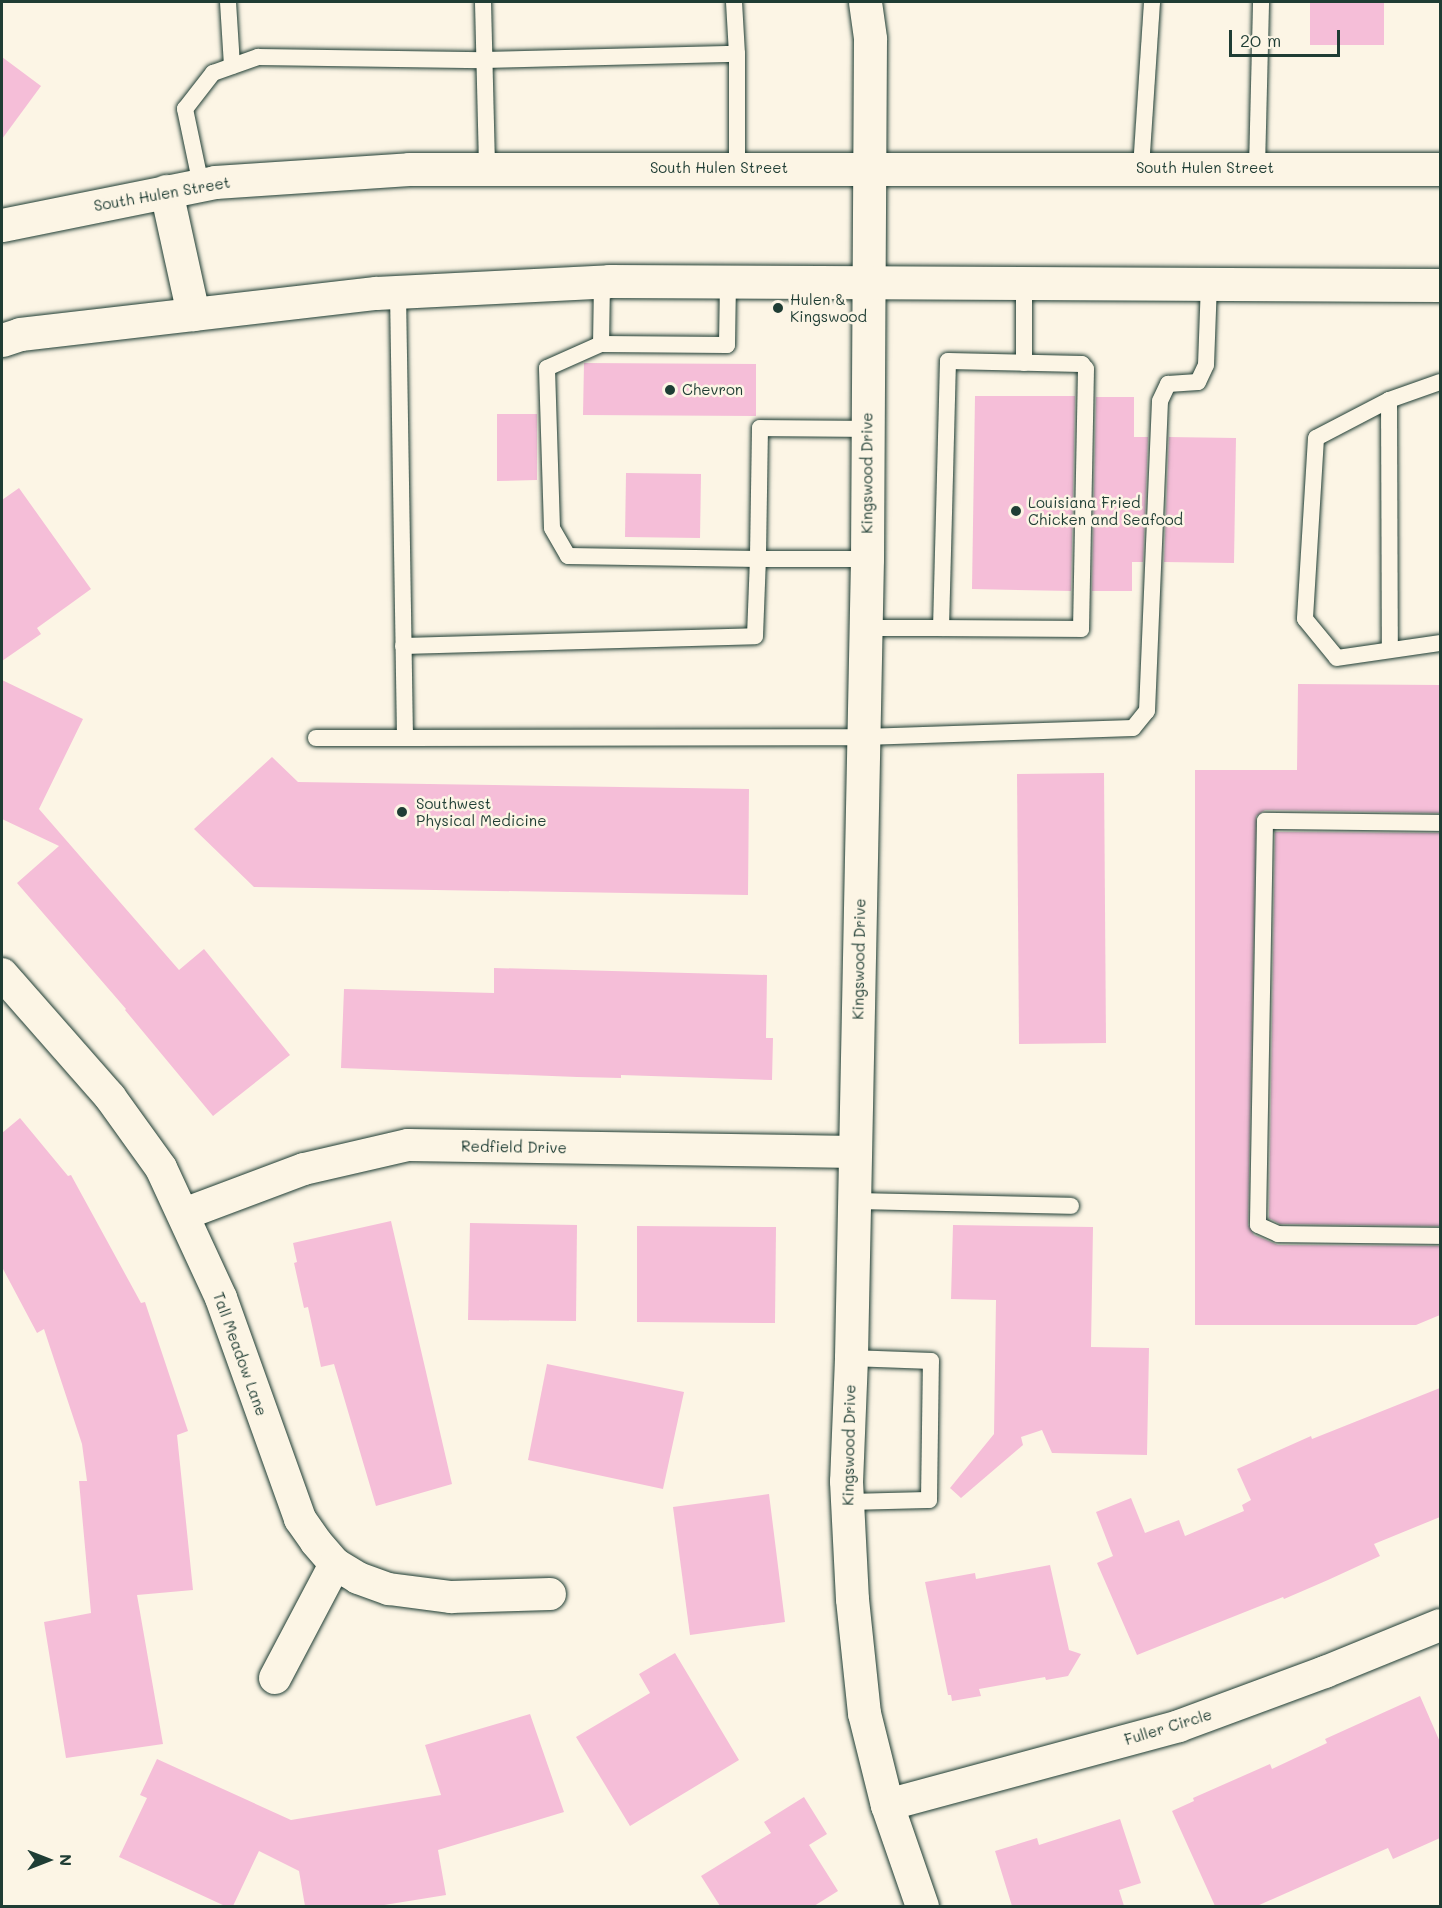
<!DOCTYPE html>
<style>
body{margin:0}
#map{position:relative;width:1442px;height:1908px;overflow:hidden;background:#fcf5e5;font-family:Mali,sans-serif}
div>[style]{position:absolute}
.building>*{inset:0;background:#f5bed8}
.roads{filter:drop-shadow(0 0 2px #1f3d34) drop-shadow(0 0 2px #1f3d34)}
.service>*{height:16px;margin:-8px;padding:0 8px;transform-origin:8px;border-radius:8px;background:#fcf5e5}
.minor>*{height:32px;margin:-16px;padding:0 16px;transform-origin:16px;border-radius:16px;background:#fcf5e5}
.tertiary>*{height:33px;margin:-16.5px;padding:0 16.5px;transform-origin:16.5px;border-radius:16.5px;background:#fcf5e5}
.secondary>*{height:33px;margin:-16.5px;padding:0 16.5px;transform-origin:16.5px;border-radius:16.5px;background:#fcf5e5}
.dots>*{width:16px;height:16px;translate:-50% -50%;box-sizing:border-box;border:3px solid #fcf5e5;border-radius:50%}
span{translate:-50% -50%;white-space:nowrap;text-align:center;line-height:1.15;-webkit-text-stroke:5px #fcf5e5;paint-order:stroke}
.street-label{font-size:15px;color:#1f3d34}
.poi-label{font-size:15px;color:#1f3d34}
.left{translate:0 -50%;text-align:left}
.frame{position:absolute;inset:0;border:3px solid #1f3d34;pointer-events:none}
.north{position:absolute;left:18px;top:1830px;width:60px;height:60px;-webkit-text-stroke:4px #fcf5e5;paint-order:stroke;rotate:90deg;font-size:16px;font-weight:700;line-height:24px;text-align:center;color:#1f3d34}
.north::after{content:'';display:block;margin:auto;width:21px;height:27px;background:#1f3d34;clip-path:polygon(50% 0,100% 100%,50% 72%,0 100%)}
.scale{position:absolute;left:1229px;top:30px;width:111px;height:27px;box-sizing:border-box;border:3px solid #1f3d34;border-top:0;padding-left:8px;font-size:18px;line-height:21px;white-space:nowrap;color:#1f3d34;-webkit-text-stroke:4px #fcf5e5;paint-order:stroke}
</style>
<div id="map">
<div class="building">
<i style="clip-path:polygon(1310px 2px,1384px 2px,1384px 45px,1310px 45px)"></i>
<i style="clip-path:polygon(2px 57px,41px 86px,2px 139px)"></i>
<i style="clip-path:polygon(584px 363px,756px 364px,756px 416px,583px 415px)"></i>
<i style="clip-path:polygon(975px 396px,1075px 396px,1071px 591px,972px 589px)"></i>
<i style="clip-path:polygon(1096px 397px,1134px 397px,1134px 437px,1148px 437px,1143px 562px,1132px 562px,1132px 591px,1092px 591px)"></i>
<i style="clip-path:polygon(497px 414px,537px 414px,537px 480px,497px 481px)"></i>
<i style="clip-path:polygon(1169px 437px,1236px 438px,1234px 563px,1164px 562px)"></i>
<i style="clip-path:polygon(626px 473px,701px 474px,700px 538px,625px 537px)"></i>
<i style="clip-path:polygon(19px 488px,91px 589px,37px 628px,41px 634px,2px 661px,2px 500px)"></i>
<i style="clip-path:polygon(2px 680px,83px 719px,39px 809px,179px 970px,204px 949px,290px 1055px,213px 1116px,125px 1010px,126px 1009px,17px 883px,59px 846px,2px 819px)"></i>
<i style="clip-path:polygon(1298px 684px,1440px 685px,1440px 813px,1265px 810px,1256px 816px,1248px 1225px,1254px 1235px,1278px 1245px,1440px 1246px,1440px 1315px,1416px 1325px,1195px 1325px,1195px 770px,1297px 770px)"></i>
<i style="clip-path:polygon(272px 757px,298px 782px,749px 789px,748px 895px,254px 887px,194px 829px)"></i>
<i style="clip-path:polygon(1104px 773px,1106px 1043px,1019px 1044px,1017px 774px)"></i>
<i style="clip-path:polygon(1275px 832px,1440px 833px,1440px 1226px,1280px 1224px,1269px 1218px)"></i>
<i style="clip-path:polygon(494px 968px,767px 975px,766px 1038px,773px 1038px,772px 1080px,621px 1075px,621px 1078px,577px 1077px,341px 1068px,344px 989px,494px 993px)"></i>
<i style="clip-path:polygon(20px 1118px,68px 1176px,71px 1175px,141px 1303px,145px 1302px,188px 1431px,177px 1435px,193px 1590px,137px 1595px,163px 1744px,66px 1758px,44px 1622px,91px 1613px,79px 1481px,87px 1481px,82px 1444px,44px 1329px,37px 1333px,2px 1267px,2px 1133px)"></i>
<i style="clip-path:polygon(391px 1221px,452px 1484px,376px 1506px,334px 1364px,321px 1367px,308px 1307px,304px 1308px,294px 1263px,297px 1262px,293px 1243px)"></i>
<i style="clip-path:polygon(470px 1223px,577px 1225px,576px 1321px,468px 1320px)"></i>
<i style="clip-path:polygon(953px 1225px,1093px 1227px,1091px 1347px,1149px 1348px,1147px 1455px,1052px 1453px,1042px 1430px,1021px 1437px,1023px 1445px,961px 1498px,950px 1488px,994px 1434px,996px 1300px,951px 1299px)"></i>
<i style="clip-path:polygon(637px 1226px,776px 1227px,775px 1323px,637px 1322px)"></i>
<i style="clip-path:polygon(547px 1364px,684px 1392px,663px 1489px,528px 1460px)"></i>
<i style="clip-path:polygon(1440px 1388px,1440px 1517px,1374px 1544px,1380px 1556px,1328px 1580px,1284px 1599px,1283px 1597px,1137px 1655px,1097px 1563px,1113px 1556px,1096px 1512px,1131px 1498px,1145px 1533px,1179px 1520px,1185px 1536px,1244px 1511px,1242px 1505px,1251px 1500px,1237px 1469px,1311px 1436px,1312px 1439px)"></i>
<i style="clip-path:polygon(769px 1494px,785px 1622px,690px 1635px,673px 1507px)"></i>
<i style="clip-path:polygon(1050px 1565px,1069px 1650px,1081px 1654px,1068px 1676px,1046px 1680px,1045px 1677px,979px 1689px,981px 1696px,952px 1701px,951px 1695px,948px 1695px,925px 1582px,975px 1573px,976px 1579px)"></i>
<i style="clip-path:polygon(675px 1653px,739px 1760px,630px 1826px,576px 1737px,650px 1693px,639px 1674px)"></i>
<i style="clip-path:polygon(1420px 1696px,1440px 1742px,1440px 1838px,1393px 1859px,1388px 1848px,1257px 1906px,1215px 1906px,1172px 1811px,1194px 1801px,1193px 1798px,1270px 1764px,1272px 1769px,1327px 1743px,1325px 1739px)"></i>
<i style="clip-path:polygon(530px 1714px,564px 1812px,438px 1850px,446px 1895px,378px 1906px,305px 1906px,299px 1871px,259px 1851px,233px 1906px,225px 1906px,119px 1857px,147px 1798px,140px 1795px,157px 1759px,291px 1820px,441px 1795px,425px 1745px)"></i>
<i style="clip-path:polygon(804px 1797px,827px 1834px,809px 1845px,838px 1891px,814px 1906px,720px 1906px,701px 1876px,771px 1833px,764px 1822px)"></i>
<i style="clip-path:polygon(1120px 1819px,1141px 1883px,1119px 1890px,1124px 1906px,1012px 1906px,995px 1851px,1037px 1838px,1039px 1845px)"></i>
</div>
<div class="roads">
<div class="service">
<i style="left:228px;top:2px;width:64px;rotate:86.4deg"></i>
<i style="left:483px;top:2px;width:167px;rotate:88.6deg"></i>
<i style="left:734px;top:2px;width:52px;rotate:86.7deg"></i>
<i style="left:1141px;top:168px;width:166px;rotate:-86.2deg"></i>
<i style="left:1257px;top:168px;width:166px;rotate:-88.6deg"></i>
<i style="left:201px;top:185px;width:78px;rotate:-101.9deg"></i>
<i style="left:185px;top:109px;width:46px;rotate:-52.1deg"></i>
<i style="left:213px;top:73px;width:48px;rotate:-19.6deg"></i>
<i style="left:258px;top:57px;width:226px;rotate:0.8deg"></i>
<i style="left:484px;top:60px;width:253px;rotate:-1.4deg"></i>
<i style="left:737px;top:54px;width:114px;rotate:90deg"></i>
<i style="left:602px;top:282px;width:62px;rotate:90.9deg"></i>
<i style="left:601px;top:344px;width:126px;rotate:0.5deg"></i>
<i style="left:727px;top:345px;width:62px;rotate:-89.1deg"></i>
<i style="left:1024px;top:284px;width:79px;rotate:90deg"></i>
<i style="left:398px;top:292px;width:446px;rotate:89.1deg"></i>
<i style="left:405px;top:738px;width:459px;rotate:-0.1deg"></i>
<i style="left:864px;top:737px;width:269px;rotate:-1.9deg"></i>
<i style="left:1133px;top:728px;width:22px;rotate:-51deg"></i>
<i style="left:1147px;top:711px;width:310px;rotate:-87.6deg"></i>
<i style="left:1160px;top:401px;width:19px;rotate:-65deg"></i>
<i style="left:1168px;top:384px;width:30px;rotate:-4deg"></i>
<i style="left:1198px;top:382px;width:19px;rotate:-65deg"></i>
<i style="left:1206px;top:365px;width:80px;rotate:-87.9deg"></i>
<i style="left:948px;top:361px;width:134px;rotate:1.3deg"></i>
<i style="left:1082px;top:364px;width:6px;rotate:51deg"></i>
<i style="left:1086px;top:369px;width:260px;rotate:91.1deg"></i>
<i style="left:1081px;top:629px;width:140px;rotate:-179.6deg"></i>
<i style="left:941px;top:628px;width:267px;rotate:-88.5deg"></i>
<i style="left:1440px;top:382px;width:54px;rotate:160.6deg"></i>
<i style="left:1389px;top:400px;width:82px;rotate:152.5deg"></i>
<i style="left:1316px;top:438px;width:181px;rotate:93.5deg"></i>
<i style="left:1305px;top:619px;width:50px;rotate:50.6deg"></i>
<i style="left:1337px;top:658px;width:104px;rotate:-8.3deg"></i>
<i style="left:1389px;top:400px;width:249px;rotate:89.8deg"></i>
<i style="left:867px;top:429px;width:107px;rotate:-179.5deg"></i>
<i style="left:760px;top:428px;width:131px;rotate:90.9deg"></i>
<i style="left:758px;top:559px;width:109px"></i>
<i style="left:866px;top:628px;width:75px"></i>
<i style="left:403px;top:646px;width:352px;rotate:-1.6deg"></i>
<i style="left:755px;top:636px;width:77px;rotate:-87.8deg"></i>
<i style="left:758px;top:559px;width:190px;rotate:-179.1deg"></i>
<i style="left:568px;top:556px;width:32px;rotate:-120deg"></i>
<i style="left:552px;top:528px;width:160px;rotate:-91.8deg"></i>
<i style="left:547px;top:368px;width:59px;rotate:-24deg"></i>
<i style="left:316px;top:738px;width:89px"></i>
<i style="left:1440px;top:823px;width:175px;rotate:-179.3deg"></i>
<i style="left:1265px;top:821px;width:404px;rotate:91deg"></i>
<i style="left:1258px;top:1225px;width:22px;rotate:24deg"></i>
<i style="left:1278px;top:1234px;width:162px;rotate:0.7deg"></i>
<i style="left:854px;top:1201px;width:217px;rotate:1.3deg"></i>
<i style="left:847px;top:1502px;width:82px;rotate:-1.4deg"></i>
<i style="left:929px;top:1500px;width:139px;rotate:-89.2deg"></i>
<i style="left:931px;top:1361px;width:80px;rotate:-177.9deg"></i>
</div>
<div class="minor">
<i style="left:2px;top:974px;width:164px;rotate:48.7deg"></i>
<i style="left:110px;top:1097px;width:87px;rotate:54.3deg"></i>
<i style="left:161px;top:1168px;width:143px;rotate:65.2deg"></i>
<i style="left:221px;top:1298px;width:235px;rotate:70.3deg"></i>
<i style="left:300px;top:1519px;width:28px;rotate:55deg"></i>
<i style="left:316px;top:1542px;width:29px;rotate:49deg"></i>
<i style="left:335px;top:1564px;width:27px;rotate:31deg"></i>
<i style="left:358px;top:1578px;width:33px;rotate:20deg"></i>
<i style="left:389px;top:1589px;width:63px;rotate:7.4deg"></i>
<i style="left:451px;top:1597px;width:99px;rotate:-1.7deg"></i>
<i style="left:184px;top:1214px;width:128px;rotate:-20.6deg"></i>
<i style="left:304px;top:1169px;width:107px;rotate:-13deg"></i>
<i style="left:408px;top:1145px;width:448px;rotate:0.9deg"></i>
<i style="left:275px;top:1678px;width:129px;rotate:-62.2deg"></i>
<i style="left:887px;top:1805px;width:302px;rotate:-15.1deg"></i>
<i style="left:1179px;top:1726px;width:156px;rotate:-20.3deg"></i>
<i style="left:1325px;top:1672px;width:124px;rotate:-22.2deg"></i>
</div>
<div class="tertiary">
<i style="left:865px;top:2px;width:37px;rotate:82deg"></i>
<i style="left:870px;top:39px;width:520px;rotate:90.33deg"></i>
<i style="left:867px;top:559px;width:799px;rotate:91.15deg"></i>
<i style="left:851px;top:1358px;width:123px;rotate:92.3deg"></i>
<i style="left:846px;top:1481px;width:118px;rotate:87.1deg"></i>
<i style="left:852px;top:1599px;width:115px;rotate:84deg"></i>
<i style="left:864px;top:1713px;width:95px;rotate:76deg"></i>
<i style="left:887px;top:1805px;width:107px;rotate:70.9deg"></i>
</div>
<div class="secondary">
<i style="left:166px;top:191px;width:126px;rotate:77.6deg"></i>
<i style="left:2px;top:225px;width:217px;rotate:-11.4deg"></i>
<i style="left:215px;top:182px;width:194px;rotate:-3.8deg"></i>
<i style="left:409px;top:169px;width:1031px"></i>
<i style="left:2px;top:340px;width:19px;rotate:-18deg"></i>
<i style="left:20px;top:334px;width:358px;rotate:-6.6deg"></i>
<i style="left:376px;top:293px;width:233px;rotate:-2.9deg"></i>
<i style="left:609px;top:281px;width:831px;rotate:0.28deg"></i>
</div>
</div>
<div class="dots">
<i style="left:778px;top:308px;background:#1f3d34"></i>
<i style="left:670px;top:390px;background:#1f3d34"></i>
<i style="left:1016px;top:511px;background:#1f3d34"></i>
<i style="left:402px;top:812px;background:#1f3d34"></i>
</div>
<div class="street-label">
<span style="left:719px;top:168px">South Hulen Street</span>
<span style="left:1205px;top:168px">South Hulen Street</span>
<span style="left:162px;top:194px;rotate:-10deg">South Hulen Street</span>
<span style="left:867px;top:473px;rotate:-90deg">Kingswood Drive</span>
<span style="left:859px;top:959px;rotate:-89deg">Kingswood Drive</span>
<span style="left:514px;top:1147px;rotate:1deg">Redfield Drive</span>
<span style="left:240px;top:1354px;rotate:70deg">Tall Meadow Lane</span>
<span style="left:849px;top:1445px;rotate:-89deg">Kingswood Drive</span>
<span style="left:1168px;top:1727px;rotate:-17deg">Fuller Circle</span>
</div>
<div class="poi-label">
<span class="left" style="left:790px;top:308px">Hulen &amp;<br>Kingswood</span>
<span class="left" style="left:682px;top:390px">Chevron</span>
<span class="left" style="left:1028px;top:511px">Louisiana Fried<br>Chicken and Seafood</span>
<span class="left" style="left:416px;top:812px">Southwest<br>Physical Medicine</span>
</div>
<div class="frame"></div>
<div class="north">N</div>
<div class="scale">20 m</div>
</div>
